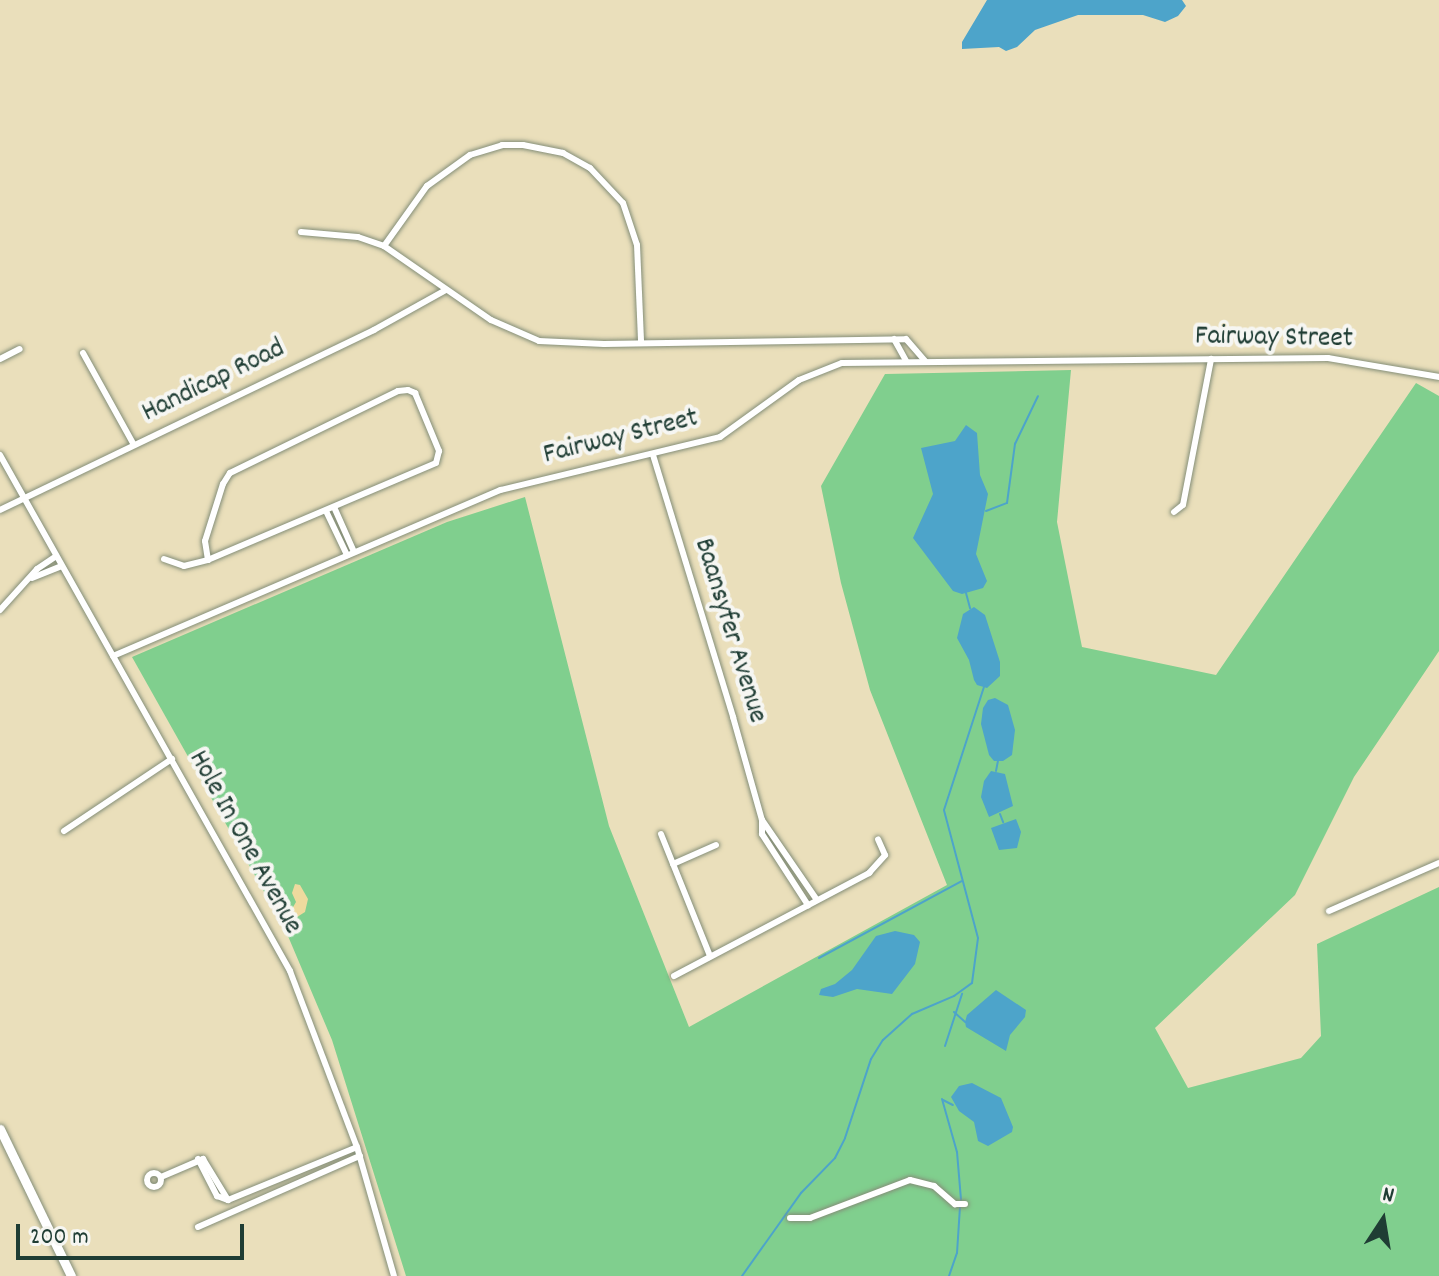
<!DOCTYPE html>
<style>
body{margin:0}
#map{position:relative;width:1439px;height:1276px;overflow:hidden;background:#eadfbb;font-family:Dekko,sans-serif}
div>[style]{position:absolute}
.green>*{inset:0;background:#80cf8e}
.sand>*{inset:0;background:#eeda9e}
.water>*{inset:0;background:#4da4ca}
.stream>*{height:2px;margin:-1px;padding:0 1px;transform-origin:1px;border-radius:1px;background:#4da4ca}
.roads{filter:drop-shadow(0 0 2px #848e78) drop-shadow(0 0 2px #848e78)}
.street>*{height:6px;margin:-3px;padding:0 3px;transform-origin:3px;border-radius:3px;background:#fff}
.street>.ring{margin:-3px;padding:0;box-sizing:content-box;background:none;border:6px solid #fff;border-radius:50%}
.secondary>*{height:9px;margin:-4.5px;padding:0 4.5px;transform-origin:4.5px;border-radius:4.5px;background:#fff}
span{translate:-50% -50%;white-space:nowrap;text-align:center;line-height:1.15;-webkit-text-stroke:8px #f6f6f2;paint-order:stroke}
.street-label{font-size:28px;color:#1f3d34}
.north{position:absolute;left:1343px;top:1180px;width:80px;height:80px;-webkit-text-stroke:6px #f6f6f2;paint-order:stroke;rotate:12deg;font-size:22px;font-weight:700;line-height:32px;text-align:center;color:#1f3d34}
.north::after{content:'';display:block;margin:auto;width:28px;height:36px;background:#1f3d34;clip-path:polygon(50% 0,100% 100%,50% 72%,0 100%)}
.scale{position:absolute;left:16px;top:1224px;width:228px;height:36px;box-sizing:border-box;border:4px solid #1f3d34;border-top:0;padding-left:10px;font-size:24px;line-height:28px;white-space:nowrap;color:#1f3d34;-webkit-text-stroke:6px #f6f6f2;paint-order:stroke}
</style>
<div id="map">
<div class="green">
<i style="clip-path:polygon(1071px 370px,1057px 522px,1082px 647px,1216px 675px,1416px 383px,1439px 396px,1439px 651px,1354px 777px,1295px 895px,1155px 1028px,1188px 1088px,1301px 1058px,1321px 1036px,1317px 944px,1439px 887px,1439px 1276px,406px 1276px,332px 1040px,285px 929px,132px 657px,447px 522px,525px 497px,609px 826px,689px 1027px,947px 885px,870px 690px,841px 583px,821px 486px,885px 374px)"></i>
</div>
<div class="sand">
<i style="clip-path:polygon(295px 884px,300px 885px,308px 899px,305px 912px,297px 917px,289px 914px,296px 902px,292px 893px)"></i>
</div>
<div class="water">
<i style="clip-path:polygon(987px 0,1182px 0,1186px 6px,1178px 16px,1165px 22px,1143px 15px,1078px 15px,1035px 30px,1017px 47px,1006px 51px,999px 47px,962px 49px,962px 42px)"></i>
<i style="clip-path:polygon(966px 425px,977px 433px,980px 475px,988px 494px,976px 554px,987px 581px,983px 588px,962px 594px,953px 591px,913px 538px,933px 494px,921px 448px,955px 441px)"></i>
<i style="clip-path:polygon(974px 607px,985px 615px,1000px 662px,1000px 676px,987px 688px,977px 685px,974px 680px,969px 660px,957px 638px,963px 614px)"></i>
<i style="clip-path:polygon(995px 698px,1008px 705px,1015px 730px,1012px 755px,1003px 761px,994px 761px,989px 755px,981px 724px,983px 708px,988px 700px)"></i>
<i style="clip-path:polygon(991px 771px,1005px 774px,1013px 806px,989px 817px,981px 797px,984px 781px)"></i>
<i style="clip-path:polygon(1016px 819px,1021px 832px,1017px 848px,999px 850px,991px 828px)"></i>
<i style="clip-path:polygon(895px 931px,914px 935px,920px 942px,915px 964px,892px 994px,857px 989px,833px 997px,819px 995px,821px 989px,835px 984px,852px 970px,876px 936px)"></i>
<i style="clip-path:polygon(996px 990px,1026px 1010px,1025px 1017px,1010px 1035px,1006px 1051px,966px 1027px,965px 1022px,967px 1015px)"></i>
<i style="clip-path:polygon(972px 1083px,1001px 1098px,1013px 1127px,1012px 1132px,988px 1146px,978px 1141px,974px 1122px,959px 1111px,951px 1097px,959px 1086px)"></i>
</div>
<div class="stream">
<i style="left:986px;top:511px;width:22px;rotate:-21deg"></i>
<i style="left:1007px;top:503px;width:60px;rotate:-82.3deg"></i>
<i style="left:1015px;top:444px;width:53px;rotate:-64.4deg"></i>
<i style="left:966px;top:593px;width:16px;rotate:75deg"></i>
<i style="left:996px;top:771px;width:10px;rotate:-79deg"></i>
<i style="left:1000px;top:814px;width:9px;rotate:69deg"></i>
<i style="left:819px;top:958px;width:162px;rotate:-28.3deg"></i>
<i style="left:954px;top:1012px;width:15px;rotate:42deg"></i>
<i style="left:945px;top:1046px;width:55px;rotate:-71.9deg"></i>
<i style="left:942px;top:1099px;width:55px;rotate:74.2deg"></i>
<i style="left:957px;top:1152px;width:48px;rotate:85.2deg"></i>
<i style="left:943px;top:1100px;width:11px;rotate:27deg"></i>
<i style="left:742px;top:1276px;width:102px;rotate:-54.6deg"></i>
<i style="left:801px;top:1193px;width:49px;rotate:-45.8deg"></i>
<i style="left:835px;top:1158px;width:22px;rotate:-63deg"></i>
<i style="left:845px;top:1138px;width:83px;rotate:-71.8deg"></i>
<i style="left:871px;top:1059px;width:22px;rotate:-58deg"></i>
<i style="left:883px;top:1040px;width:39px;rotate:-42deg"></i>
<i style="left:912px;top:1014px;width:46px;rotate:-23.2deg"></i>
<i style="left:954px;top:996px;width:22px;rotate:-36deg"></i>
<i style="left:972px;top:983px;width:45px;rotate:-82.4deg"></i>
<i style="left:978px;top:938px;width:132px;rotate:-104.9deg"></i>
<i style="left:944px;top:810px;width:129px;rotate:-72deg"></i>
<i style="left:949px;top:1276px;width:24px;rotate:-71deg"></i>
<i style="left:957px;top:1253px;width:46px;rotate:-86.3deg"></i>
</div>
<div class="roads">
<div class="street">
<i style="left:301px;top:232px;width:57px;rotate:5deg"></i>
<i style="left:358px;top:237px;width:28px;rotate:19deg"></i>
<i style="left:384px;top:246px;width:130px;rotate:34.7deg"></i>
<i style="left:491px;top:320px;width:52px;rotate:23.6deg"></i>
<i style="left:539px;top:341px;width:65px;rotate:2.6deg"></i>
<i style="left:604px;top:344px;width:302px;rotate:-0.9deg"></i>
<i style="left:906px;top:339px;width:29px;rotate:49deg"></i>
<i style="left:384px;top:246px;width:74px;rotate:-54.4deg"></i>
<i style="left:427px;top:186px;width:53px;rotate:-35.8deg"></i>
<i style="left:470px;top:155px;width:34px;rotate:-17deg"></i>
<i style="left:502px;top:145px;width:21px"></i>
<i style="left:523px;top:145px;width:41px;rotate:11.3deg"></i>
<i style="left:563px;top:153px;width:31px;rotate:29deg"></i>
<i style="left:590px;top:168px;width:48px;rotate:46.7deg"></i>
<i style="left:623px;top:203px;width:44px;rotate:71.6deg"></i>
<i style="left:637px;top:245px;width:97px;rotate:87.6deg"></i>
<i style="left:894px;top:339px;width:25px;rotate:61deg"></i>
<i style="left:83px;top:353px;width:105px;rotate:61deg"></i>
<i style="left:0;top:359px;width:22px;rotate:-27deg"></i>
<i style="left:408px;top:390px;width:8px;rotate:23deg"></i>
<i style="left:415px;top:393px;width:63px;rotate:67.5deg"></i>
<i style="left:439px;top:451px;width:12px;rotate:104deg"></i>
<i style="left:436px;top:463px;width:248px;rotate:157deg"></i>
<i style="left:208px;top:560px;width:19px;rotate:-99deg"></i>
<i style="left:205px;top:541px;width:60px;rotate:-72.5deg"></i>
<i style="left:223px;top:484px;width:13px;rotate:-58deg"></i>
<i style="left:230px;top:473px;width:187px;rotate:-26deg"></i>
<i style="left:398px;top:391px;width:10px;rotate:-6deg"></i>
<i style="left:0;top:455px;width:592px;rotate:60.66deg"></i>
<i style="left:290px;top:971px;width:188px;rotate:69.2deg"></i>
<i style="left:357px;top:1147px;width:134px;rotate:74deg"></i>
<i style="left:653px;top:455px;width:274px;rotate:73deg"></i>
<i style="left:733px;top:717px;width:107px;rotate:74.3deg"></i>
<i style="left:762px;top:820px;width:14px;rotate:90deg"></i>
<i style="left:762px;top:834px;width:85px;rotate:57.1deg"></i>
<i style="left:334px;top:507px;width:49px;rotate:66deg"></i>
<i style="left:0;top:510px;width:415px;rotate:-25.7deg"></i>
<i style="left:374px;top:330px;width:82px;rotate:-29.1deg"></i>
<i style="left:326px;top:511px;width:49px;rotate:64.5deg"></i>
<i style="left:1174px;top:512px;width:11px;rotate:-38deg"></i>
<i style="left:1183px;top:505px;width:149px;rotate:-79.1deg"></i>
<i style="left:164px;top:559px;width:21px;rotate:19deg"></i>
<i style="left:184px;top:566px;width:25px;rotate:-14deg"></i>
<i style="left:32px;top:578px;width:31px;rotate:-22deg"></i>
<i style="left:0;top:610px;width:55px;rotate:-47.9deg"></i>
<i style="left:37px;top:569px;width:22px;rotate:-34deg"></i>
<i style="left:113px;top:656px;width:422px;rotate:-23.2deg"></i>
<i style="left:501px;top:490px;width:225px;rotate:-13.6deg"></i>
<i style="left:720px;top:437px;width:97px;rotate:-35.8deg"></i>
<i style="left:799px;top:380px;width:46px;rotate:-21.6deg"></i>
<i style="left:842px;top:363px;width:486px;rotate:-0.6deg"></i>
<i style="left:1328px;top:358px;width:113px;rotate:9.7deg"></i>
<i style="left:762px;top:820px;width:97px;rotate:55.5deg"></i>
<i style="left:64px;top:831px;width:130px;rotate:-33.7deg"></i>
<i style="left:661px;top:834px;width:131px;rotate:68.1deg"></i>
<i style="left:673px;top:864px;width:47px;rotate:-23.8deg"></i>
<i style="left:1329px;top:911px;width:120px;rotate:-23.6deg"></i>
<i style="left:674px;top:976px;width:221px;rotate:-27.8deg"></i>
<i style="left:869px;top:873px;width:24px;rotate:-48deg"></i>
<i style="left:885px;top:855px;width:17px;rotate:-114deg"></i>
<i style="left:198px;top:1159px;width:42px;rotate:62.8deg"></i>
<i style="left:217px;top:1196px;width:12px;rotate:20deg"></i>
<i style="left:228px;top:1200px;width:139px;rotate:-22.3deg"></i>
<i class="ring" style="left:147px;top:1173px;width:8px;height:8px"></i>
<i style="left:161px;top:1177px;width:46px;rotate:-23.2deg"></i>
<i style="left:203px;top:1159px;width:48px;rotate:58.6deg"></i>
<i style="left:790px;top:1218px;width:20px"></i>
<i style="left:810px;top:1218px;width:107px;rotate:-20.8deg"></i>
<i style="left:910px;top:1180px;width:25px;rotate:14deg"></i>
<i style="left:934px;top:1186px;width:28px;rotate:41deg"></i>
<i style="left:955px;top:1204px;width:10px"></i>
<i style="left:198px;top:1227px;width:177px;rotate:-23.7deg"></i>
</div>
<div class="secondary">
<i style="left:0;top:1129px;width:163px;rotate:64.2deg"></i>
</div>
</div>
<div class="street-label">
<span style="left:1274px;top:339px;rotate:1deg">Fairway Street</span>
<span style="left:214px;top:382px;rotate:-26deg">Handicap Road</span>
<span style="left:621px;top:438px;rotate:-14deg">Fairway Street</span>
<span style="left:729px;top:631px;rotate:73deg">Baansyfer Avenue</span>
<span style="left:244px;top:843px;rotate:61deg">Hole In One Avenue</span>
</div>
<div class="north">N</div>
<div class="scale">200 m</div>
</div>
